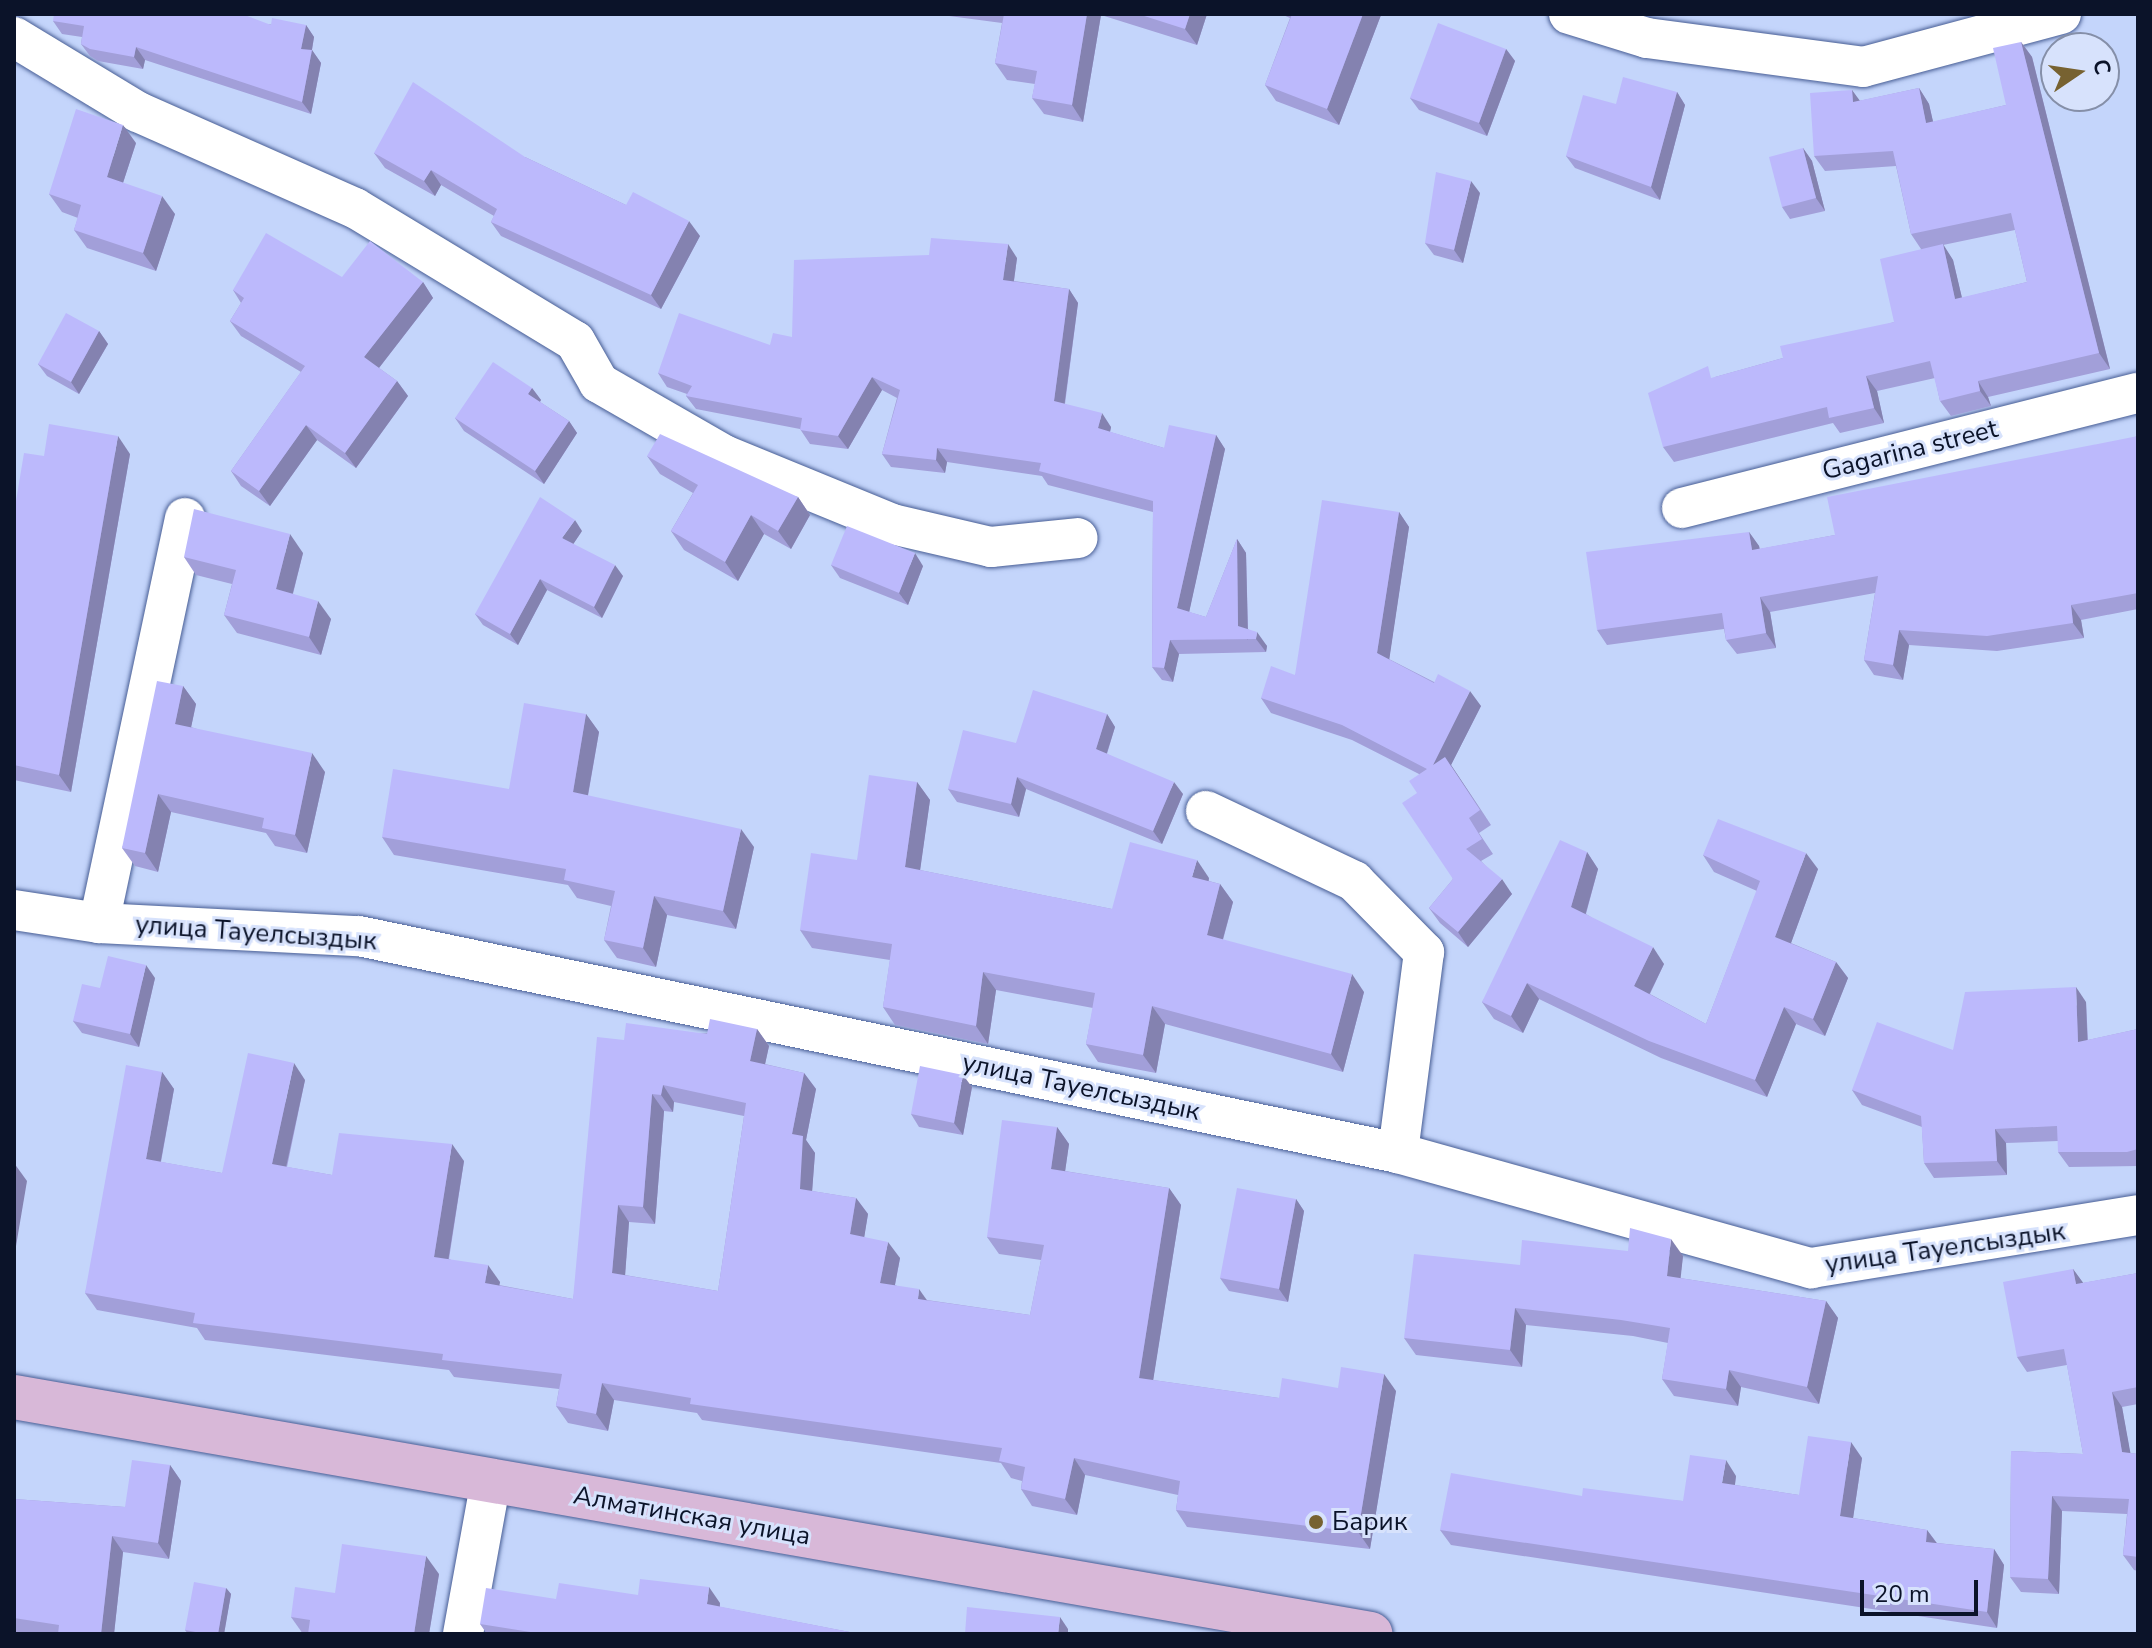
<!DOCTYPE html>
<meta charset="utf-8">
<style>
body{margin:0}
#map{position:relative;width:2152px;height:1648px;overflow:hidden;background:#c4d5fb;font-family:"Nunito Sans",sans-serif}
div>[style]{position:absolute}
.roads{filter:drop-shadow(0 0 2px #475d94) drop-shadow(0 0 2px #475d94)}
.minor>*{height:40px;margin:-20px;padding:0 20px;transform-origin:20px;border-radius:20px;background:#fff}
.major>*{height:44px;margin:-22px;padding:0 22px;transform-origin:22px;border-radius:22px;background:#d8b8d8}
.wall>*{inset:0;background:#a29fd9}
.shaded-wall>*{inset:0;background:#8482b0}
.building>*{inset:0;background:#bcb9fc}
.dots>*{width:22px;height:22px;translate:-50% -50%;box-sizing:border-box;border:4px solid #d7e2fc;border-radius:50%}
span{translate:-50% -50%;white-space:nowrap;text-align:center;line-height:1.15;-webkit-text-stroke:6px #d7e2fc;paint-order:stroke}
.street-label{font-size:26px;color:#0b1329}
.poi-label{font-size:26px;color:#0b1329}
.left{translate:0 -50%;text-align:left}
.frame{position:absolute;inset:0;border:16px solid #0b1329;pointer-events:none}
.north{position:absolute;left:2040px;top:32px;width:80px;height:80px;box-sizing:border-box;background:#d7e2fc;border:2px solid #858fa8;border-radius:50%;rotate:77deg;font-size:22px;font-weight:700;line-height:32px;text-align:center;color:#0b1329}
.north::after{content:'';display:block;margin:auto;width:28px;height:36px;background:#776231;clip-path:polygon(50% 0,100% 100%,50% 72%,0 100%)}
.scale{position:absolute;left:1860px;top:1580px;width:118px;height:36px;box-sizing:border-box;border:4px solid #0b1329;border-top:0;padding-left:10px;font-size:24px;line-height:28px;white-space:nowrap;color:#0b1329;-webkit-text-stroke:6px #d7e2fc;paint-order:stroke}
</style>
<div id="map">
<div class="roads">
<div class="minor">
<i style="left:1569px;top:14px;width:82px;rotate:17.1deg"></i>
<i style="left:1647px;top:38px;width:218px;rotate:7.6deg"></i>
<i style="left:1863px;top:67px;width:205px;rotate:-15deg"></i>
<i style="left:14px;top:37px;width:145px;rotate:31.2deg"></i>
<i style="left:138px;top:112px;width:237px;rotate:23.9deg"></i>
<i style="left:355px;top:208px;width:257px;rotate:31.2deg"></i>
<i style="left:575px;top:341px;width:48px;rotate:60.3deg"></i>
<i style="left:599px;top:383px;width:144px;rotate:29.9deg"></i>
<i style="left:724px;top:455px;width:182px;rotate:22.3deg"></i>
<i style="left:892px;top:524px;width:102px;rotate:13.1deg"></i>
<i style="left:991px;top:547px;width:87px;rotate:-5.9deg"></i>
<i style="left:1682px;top:508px;width:470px;rotate:-14.2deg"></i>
<i style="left:1206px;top:811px;width:164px;rotate:25.3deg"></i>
<i style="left:1354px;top:881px;width:100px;rotate:45.4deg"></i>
<i style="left:1424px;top:952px;width:203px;rotate:97.4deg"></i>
<i style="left:14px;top:910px;width:86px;rotate:8.7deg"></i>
<i style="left:99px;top:923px;width:260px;rotate:2.9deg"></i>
<i style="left:359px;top:936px;width:1061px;rotate:11.8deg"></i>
<i style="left:1398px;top:1153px;width:429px;rotate:15.6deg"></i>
<i style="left:1811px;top:1268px;width:331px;rotate:-9.2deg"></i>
<i style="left:99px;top:923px;width:414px;rotate:-78deg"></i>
<i style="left:463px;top:1634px;width:157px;rotate:-79.7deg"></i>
</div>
<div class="major">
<i style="left:14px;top:1397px;width:1377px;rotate:9.91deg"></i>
</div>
</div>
<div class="wall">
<i style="clip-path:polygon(934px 14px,1207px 14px,1197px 45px,1101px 15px,1083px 122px,1044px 114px,1032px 98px,1035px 84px,1007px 80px,995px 63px,1002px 23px)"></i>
<i style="clip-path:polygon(1281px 14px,1381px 15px,1339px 125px,1276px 101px,1265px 85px,1290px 18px)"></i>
<i style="clip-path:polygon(53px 21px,306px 25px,314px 37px,312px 50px,321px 63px,311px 114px,145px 60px,143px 69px,98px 61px,90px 56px,81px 44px,82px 37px,62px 34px)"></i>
<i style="clip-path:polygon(evenodd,2021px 42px,2032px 57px,2110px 369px,1988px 397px,1991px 406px,1951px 416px,1940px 401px,1935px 378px,1877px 391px,1884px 423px,1840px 433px,1833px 423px,1674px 462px,1663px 447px,1715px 377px,1783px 358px,1894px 322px,1921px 249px,1911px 234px,1896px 166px,1825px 171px,1814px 156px,1852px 90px,1859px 101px,1919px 88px,1929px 104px,1933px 122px,2006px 105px,2021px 42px,2015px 230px,2027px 282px,1962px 298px,1953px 260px,1943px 245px,2015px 230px)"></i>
<i style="clip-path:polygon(1506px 49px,1515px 61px,1487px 136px,1419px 110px,1410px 98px)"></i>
<i style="clip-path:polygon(1677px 92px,1685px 105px,1660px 200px,1575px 168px,1566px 156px,1616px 104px)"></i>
<i style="clip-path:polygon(136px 143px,123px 183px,175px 214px,156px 271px,87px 248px,74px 230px,78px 218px,62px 212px,49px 194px)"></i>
<i style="clip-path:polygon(1803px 148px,1812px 161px,1825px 211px,1790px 219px,1782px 207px)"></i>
<i style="clip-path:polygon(374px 153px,525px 157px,626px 205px,700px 236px,661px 309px,501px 236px,491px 222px,494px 216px,441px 185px,435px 196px,385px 168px)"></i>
<i style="clip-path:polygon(1480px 193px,1463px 263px,1434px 255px,1425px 243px)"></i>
<i style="clip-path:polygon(1017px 258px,1014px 281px,1069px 289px,1078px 303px,1065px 404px,1111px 427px,1110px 432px,1164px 448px,1216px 435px,1225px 449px,1189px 612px,1206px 617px,1237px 539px,1246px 553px,1248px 629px,1267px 646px,1266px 652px,1179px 654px,1173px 682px,1162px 680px,1152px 667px,1153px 512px,1048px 485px,1042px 476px,947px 462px,945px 473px,891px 467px,882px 454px,897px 398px,882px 390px,848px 449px,810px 444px,800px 429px,696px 409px,686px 396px,687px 394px,667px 387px,658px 373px,770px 345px)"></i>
<i style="clip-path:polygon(342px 277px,423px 282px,433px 298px,379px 368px,397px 381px,408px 396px,356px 468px,317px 440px,270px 506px,241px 486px,231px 471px,301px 372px,241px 336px,230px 321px,241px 303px,233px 290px)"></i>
<i style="clip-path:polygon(99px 331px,108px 344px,79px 394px,47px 376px,38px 364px)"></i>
<i style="clip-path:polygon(532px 388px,541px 400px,540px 402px,569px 421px,577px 433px,544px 484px,464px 431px,455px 418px)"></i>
<i style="clip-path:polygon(2138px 436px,2138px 609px,2081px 620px,2084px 638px,1997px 651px,1909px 645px,1903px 680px,1874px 675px,1864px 660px,1875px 593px,1770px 612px,1776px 648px,1737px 654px,1726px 640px,1724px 629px,1607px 645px,1597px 630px,1749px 532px,1759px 546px,1760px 549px,1835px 535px)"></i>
<i style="clip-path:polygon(130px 454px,71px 792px,14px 780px,14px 513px,44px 456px)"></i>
<i style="clip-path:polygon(647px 456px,798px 497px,810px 515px,791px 549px,764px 534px,738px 581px,684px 550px,671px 531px,693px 493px,660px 474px)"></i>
<i style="clip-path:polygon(1399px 512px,1409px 527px,1389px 659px,1481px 706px,1451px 765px,1491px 825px,1479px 833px,1493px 854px,1481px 861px,1512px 894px,1468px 947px,1440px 923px,1429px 908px,1453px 879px,1417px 793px,1419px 774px,1352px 740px,1271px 713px,1261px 698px,1295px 675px)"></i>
<i style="clip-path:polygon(582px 531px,573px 544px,623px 576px,602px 618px,547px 590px,518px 645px,483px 625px,475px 614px)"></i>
<i style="clip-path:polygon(303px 553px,293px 594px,331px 619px,321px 655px,237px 633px,224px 615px,232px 584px,196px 575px,184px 557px)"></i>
<i style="clip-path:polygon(831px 565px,923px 566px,908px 605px,840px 578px)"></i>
<i style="clip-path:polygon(183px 686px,196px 704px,191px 727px,325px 772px,307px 853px,275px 846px,266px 833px,171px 812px,158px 872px,135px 866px,122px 848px)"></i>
<i style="clip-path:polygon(586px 714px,599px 732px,588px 796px,754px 847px,736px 929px,667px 915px,656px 967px,617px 958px,604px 940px,611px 906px,577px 898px,568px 885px,394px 855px,382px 837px,509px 789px)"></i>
<i style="clip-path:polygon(1107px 714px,1115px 727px,1107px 754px,1183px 794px,1162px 844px,1026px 789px,1019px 817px,957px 802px,948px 789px,1016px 743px)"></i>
<i style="clip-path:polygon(917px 782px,930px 800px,920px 870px,1112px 909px,1209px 878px,1209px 881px,1220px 884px,1233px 902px,1223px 940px,1364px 992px,1343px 1072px,1165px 1024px,1156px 1073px,1098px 1062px,1086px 1044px,1093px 1008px,996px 990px,988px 1044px,895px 1025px,883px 1007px,890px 960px,812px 948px,800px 930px,857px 860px)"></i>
<i style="clip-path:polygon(1587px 852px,1598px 869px,1586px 914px,1664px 964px,1650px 994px,1706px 1024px,1757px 891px,1714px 872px,1703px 855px,1818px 869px,1791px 943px,1836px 962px,1848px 978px,1825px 1036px,1796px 1024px,1767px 1097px,1661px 1058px,1539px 999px,1523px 1033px,1494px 1019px,1482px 1002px)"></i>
<i style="clip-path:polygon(155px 978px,139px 1047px,82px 1033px,73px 1021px,100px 988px)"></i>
<i style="clip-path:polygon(2086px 1002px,2088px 1040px,2138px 1029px,2138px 1166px,2069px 1167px,2058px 1152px,2058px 1141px,2006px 1143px,2007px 1175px,1934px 1178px,1924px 1163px,1922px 1127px,1862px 1105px,1852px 1090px,1953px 1050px)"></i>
<i style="clip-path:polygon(evenodd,757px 1029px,769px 1046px,765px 1064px,804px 1073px,816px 1089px,806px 1140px,815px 1153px,812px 1191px,856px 1198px,868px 1214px,864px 1237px,900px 1258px,895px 1285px,927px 1300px,1030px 1315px,1041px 1260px,999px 1254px,987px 1237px,1057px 1127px,1069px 1144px,1065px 1171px,1169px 1188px,1181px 1205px,1153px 1380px,1279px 1398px,1338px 1388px,1396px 1391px,1370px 1549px,1187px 1527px,1176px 1510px,1178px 1495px,1085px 1475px,1077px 1515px,1032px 1506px,1021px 1489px,1022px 1481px,1011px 1478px,1001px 1463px,702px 1420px,697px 1413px,614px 1400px,608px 1431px,568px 1423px,556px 1406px,559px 1389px,454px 1377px,449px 1370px,205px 1340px,197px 1328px,97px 1310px,85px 1293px,162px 1072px,174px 1089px,161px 1162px,222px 1173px,305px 1080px,287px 1167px,332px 1175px,464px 1161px,449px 1259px,500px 1282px,499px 1285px,573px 1299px,624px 1040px,757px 1029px,674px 1102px,744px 1116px,718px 1291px,625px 1275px,629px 1222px,655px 1224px,664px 1111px,673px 1112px,674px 1102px)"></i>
<i style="clip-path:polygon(972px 1087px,963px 1135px,919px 1127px,911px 1114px)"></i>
<i style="clip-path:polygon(1296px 1199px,1304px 1211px,1288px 1302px,1229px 1291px,1220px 1278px)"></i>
<i style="clip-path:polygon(1683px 1256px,1680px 1278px,1826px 1301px,1838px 1318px,1819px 1404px,1741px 1387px,1738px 1406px,1674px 1396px,1662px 1379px,1668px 1343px,1633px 1336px,1526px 1325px,1522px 1367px,1416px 1355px,1404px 1338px,1520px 1265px)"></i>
<i style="clip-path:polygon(2073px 1269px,2083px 1283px,2138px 1273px,2138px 1404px,2122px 1407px,2130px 1453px,2138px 1454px,2138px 1571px,2134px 1570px,2123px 1555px,2127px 1514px,2062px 1511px,2059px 1594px,2021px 1592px,2010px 1577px,2011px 1451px,2083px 1454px,2067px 1365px,2027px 1372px,2017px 1357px)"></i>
<i style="clip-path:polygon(1862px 1458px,1853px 1518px,1927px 1530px,1937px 1543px,1994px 1549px,2004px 1565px,1997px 1628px,1451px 1545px,1440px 1530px,1582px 1496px,1683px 1501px,1736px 1476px,1735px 1485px,1799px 1495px)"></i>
<i style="clip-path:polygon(170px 1465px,181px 1481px,169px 1559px,123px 1552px,114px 1634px,27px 1634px,14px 1632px,14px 1499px,125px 1507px)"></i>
<i style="clip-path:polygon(439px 1574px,429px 1634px,303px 1634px,291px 1617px,335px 1593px)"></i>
<i style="clip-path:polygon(226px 1588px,231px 1594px,224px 1634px,188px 1634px,185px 1630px)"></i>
<i style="clip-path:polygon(638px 1595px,720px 1603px,720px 1607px,860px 1634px,487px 1634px,480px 1624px,556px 1599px)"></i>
</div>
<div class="shaded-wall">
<i style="clip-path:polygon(1087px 14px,1101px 15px,1083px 122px,1072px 105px)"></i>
<i style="clip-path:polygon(1190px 14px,1207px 14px,1197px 45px,1185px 29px)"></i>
<i style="clip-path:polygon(1363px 14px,1381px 15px,1339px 125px,1327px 109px)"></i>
<i style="clip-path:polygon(306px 25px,314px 37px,310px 61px,301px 49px)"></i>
<i style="clip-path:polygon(2021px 42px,2032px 57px,2110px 369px,2099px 353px)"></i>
<i style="clip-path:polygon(136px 47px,145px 60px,143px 69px,134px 57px)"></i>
<i style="clip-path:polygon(1506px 49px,1515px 61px,1487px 136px,1479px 123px)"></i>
<i style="clip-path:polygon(312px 50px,321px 63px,311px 114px,302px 102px)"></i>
<i style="clip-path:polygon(1919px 88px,1929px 104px,1937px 139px,1926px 123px)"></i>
<i style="clip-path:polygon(1852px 90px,1863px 105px,1853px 102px)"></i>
<i style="clip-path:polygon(1677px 92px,1685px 105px,1660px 200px,1651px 187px)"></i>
<i style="clip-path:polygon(123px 125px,136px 143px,119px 195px,107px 177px)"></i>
<i style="clip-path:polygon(1803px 148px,1812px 161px,1825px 211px,1816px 198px)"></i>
<i style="clip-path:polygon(431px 170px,441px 185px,435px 196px,424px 181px)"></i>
<i style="clip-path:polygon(1471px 181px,1480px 193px,1463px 263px,1454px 250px)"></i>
<i style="clip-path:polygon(162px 196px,175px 214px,156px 271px,143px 253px)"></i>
<i style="clip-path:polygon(689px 221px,700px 236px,661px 309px,651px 295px)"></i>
<i style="clip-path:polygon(1008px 244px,1017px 258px,1012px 294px,1003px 280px)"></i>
<i style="clip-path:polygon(1943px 244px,1953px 260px,1966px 315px,1955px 299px)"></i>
<i style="clip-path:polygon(423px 282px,433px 298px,375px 373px,364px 357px)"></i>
<i style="clip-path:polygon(1069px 289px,1078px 303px,1063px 415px,1054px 401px)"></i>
<i style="clip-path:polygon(99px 331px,108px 344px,79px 394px,71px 382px)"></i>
<i style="clip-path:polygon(1866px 376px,1877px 391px,1884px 423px,1874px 408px)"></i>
<i style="clip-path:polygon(872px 377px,882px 390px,848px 449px,838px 436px)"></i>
<i style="clip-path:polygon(397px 381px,408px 396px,356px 468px,345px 453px)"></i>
<i style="clip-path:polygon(1978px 381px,1988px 397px,1991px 406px,1980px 391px)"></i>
<i style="clip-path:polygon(532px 388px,541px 400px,537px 406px,528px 394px)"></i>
<i style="clip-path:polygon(1102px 413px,1111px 427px,1108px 442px,1098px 428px)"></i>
<i style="clip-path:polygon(569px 421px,577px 433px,544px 484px,535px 471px)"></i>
<i style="clip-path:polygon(306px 425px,317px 440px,270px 506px,259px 491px)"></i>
<i style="clip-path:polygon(1216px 435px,1225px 449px,1187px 622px,1177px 608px)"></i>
<i style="clip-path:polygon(118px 436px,130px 454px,71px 792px,59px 775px)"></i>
<i style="clip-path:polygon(937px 448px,947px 462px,945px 473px,936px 460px)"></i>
<i style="clip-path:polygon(798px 497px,810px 515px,791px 549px,778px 531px)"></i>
<i style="clip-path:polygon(1399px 512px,1409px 527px,1388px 668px,1377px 653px)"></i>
<i style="clip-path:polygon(751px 515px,764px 534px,738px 581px,725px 562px)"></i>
<i style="clip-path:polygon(575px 520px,582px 531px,570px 549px,562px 538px)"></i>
<i style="clip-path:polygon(1749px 532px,1759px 546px,1762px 565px,1752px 550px)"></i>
<i style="clip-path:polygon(290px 534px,303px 553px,289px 608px,276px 589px)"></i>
<i style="clip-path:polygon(1237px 539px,1246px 553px,1248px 640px,1238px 626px)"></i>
<i style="clip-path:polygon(915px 553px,923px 566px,908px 605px,899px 593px)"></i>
<i style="clip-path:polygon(615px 565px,623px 576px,602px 618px,594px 607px)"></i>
<i style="clip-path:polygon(540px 579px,547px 590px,518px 645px,510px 634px)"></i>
<i style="clip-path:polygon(1760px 597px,1770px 612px,1776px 648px,1766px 633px)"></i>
<i style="clip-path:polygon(318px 601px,331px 619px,321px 655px,309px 637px)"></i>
<i style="clip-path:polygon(2071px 605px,2081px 620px,2084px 638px,2073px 623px)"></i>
<i style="clip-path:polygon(1899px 630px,1909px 645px,1903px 680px,1893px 665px)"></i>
<i style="clip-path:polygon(1257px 632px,1267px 646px,1266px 652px,1256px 639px)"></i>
<i style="clip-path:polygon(1170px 640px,1179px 654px,1173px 682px,1164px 668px)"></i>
<i style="clip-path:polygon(183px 686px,196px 704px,188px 742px,175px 724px)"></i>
<i style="clip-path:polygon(1470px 691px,1481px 706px,1451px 765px,1491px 825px,1451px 766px,1433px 765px)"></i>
<i style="clip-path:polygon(586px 714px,599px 732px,585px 811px,573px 792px)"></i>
<i style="clip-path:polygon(1107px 714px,1115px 727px,1104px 762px,1096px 749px)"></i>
<i style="clip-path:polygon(312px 753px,325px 772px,307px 853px,295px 835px)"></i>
<i style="clip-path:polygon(1017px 777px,1026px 789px,1019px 817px,1011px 804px)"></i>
<i style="clip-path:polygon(917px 782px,930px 800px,918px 885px,905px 867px)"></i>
<i style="clip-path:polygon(1174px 782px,1183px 794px,1162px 844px,1153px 831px)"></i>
<i style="clip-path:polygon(158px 794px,171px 812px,158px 872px,145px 853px)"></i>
<i style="clip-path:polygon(741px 829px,754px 847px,736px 929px,723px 911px)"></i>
<i style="clip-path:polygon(1587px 852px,1598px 869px,1583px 923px,1571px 907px)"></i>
<i style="clip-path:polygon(1806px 853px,1818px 869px,1787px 954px,1775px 937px)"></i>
<i style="clip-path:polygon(1197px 860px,1209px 878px,1205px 895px,1192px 877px)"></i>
<i style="clip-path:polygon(1502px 879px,1512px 894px,1468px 947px,1458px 932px)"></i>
<i style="clip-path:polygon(1220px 884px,1233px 902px,1219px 953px,1207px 935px)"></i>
<i style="clip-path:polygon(654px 896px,667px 915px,656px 967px,643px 948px)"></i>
<i style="clip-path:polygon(1653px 947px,1664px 964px,1645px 1003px,1634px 986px)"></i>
<i style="clip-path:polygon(1836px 962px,1848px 978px,1825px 1036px,1813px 1019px)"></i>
<i style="clip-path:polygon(146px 965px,155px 978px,139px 1047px,130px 1034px)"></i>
<i style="clip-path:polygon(983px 972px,996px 990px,988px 1044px,976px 1026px)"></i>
<i style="clip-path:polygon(1352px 974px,1364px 992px,1343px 1072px,1331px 1054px)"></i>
<i style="clip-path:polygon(1527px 983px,1539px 999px,1523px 1033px,1511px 1016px)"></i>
<i style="clip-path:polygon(2076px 987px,2086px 1002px,2088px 1057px,2078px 1042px)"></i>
<i style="clip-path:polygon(1152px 1006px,1165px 1024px,1156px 1073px,1143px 1055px)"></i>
<i style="clip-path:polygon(1784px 1007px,1796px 1024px,1767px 1097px,1755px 1080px)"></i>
<i style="clip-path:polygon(757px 1029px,769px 1046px,762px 1078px,750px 1061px)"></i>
<i style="clip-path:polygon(294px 1063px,305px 1080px,283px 1181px,272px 1164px)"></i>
<i style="clip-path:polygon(162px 1072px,174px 1089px,158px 1176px,146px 1159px)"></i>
<i style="clip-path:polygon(804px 1073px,816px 1089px,806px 1140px,815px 1153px,811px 1206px,800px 1189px,792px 1134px)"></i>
<i style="clip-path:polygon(963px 1075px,972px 1087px,963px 1135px,954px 1123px)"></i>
<i style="clip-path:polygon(663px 1085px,674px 1102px,673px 1112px,661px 1095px)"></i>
<i style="clip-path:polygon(652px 1094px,664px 1111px,655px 1224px,643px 1207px)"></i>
<i style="clip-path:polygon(1057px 1127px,1069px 1144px,1063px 1186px,1051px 1169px)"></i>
<i style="clip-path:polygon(1995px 1129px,2006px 1143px,2007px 1175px,1997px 1161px)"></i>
<i style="clip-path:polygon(452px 1144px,464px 1161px,446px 1274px,434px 1257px)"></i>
<i style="clip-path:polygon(14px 1163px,27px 1181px,16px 1246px,14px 1244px)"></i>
<i style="clip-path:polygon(1169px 1188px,1181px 1205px,1151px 1394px,1139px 1378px)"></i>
<i style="clip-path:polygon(856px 1198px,868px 1214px,862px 1251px,850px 1234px)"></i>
<i style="clip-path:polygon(1296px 1199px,1304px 1211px,1288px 1302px,1279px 1289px)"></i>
<i style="clip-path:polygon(618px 1205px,629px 1222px,624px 1290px,612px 1273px)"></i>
<i style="clip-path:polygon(1671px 1239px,1683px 1256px,1679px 1293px,1667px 1276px)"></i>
<i style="clip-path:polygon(888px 1242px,900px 1258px,892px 1300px,880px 1283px)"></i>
<i style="clip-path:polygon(488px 1265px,500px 1282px,497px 1299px,485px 1283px)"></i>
<i style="clip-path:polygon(2073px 1269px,2084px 1284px,2076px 1284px)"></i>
<i style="clip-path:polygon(919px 1289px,931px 1306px,918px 1299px)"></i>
<i style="clip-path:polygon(1826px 1301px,1838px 1318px,1819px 1404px,1807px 1387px)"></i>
<i style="clip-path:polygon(1515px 1308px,1526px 1325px,1522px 1367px,1510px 1350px)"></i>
<i style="clip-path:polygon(1729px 1370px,1741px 1387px,1738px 1406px,1726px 1389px)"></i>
<i style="clip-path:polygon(1384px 1374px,1396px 1391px,1370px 1549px,1358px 1532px)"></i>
<i style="clip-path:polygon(602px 1383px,614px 1400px,608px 1431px,596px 1414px)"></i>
<i style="clip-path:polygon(2112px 1392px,2122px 1407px,2133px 1467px,2122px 1452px)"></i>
<i style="clip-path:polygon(1851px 1442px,1862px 1458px,1851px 1532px,1840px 1516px)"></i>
<i style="clip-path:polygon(1074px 1458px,1085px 1475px,1077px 1515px,1065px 1499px)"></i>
<i style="clip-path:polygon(1726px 1460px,1736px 1476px,1733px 1498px,1722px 1483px)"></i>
<i style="clip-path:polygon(170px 1465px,181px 1481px,169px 1559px,158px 1543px)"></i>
<i style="clip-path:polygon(2052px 1496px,2062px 1511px,2059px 1594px,2048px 1579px)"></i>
<i style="clip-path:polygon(1927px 1530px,1938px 1545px,1926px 1542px)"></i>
<i style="clip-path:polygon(112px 1536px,123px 1552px,114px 1634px,101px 1634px)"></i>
<i style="clip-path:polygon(1994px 1549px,2004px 1565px,1997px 1628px,1987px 1612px)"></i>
<i style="clip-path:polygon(426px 1556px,439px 1574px,429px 1634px,414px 1634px)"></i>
<i style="clip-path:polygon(709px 1587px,720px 1603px,718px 1621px,707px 1604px)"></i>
<i style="clip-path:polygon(226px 1588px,231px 1594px,224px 1634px,218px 1634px)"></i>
<i style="clip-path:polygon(1060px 1617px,1068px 1629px,1068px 1634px,1058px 1634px)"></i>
</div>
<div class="building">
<i style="clip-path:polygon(54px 14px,242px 14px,271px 25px,272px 18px,306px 25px,301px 49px,312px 50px,302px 102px,136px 47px,134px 57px,90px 49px,81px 44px,84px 26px,53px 21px)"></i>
<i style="clip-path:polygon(1004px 14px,1087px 14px,1072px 105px,1032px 98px,1037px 71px,995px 63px)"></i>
<i style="clip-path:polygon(1138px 14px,1190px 14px,1185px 29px)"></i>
<i style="clip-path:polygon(1292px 14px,1363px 14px,1327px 109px,1265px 85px)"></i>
<i style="clip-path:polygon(1438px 23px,1506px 49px,1479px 123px,1410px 98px)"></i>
<i style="clip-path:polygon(2021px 42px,2099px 353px,1978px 381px,1980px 391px,1940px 401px,1930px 361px,1866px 376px,1874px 408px,1829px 418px,1827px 407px,1663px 447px,1648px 393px,1708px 366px,1711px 378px,1783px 358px,1780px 346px,1894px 322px,1880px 259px,1943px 244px,1955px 299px,2027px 282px,2011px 213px,1911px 234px,1893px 151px,1814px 156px,1810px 93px,1852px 90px,1853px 102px,1919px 88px,1926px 123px,2006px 105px,1993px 48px)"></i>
<i style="clip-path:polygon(1623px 77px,1677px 92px,1651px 187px,1566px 156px,1583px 95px,1616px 104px)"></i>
<i style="clip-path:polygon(413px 82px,525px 157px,626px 205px,633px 192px,689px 221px,651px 295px,491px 222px,497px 209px,431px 170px,424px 181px,374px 153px)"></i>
<i style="clip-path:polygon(76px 109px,123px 125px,107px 177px,162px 196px,143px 253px,74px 230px,81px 205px,49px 194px)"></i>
<i style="clip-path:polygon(1803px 148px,1816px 198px,1782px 207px,1769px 157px)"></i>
<i style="clip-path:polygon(1436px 172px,1471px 181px,1454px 250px,1425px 243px)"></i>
<i style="clip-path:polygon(266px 233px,342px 277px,370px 241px,423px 282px,364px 357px,397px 381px,345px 453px,306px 425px,259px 491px,231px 471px,305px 366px,230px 321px,244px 298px,233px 290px)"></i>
<i style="clip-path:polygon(931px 238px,1008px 244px,1003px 280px,1069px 289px,1054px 401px,1102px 413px,1098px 428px,1164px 448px,1169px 425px,1216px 435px,1177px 608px,1206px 617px,1237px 539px,1238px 626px,1257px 632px,1256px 639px,1170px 640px,1164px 668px,1152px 667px,1153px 501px,1039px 471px,1041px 463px,937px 448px,936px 460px,882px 454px,900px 390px,872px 377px,838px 436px,800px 430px,802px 418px,686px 396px,692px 386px,658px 373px,679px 313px,770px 345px,773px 333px,792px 337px,794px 260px,929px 255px)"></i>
<i style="clip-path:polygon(66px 313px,99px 331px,71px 382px,38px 364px)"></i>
<i style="clip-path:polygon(493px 362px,532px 388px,528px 394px,569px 421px,535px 471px,455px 418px)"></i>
<i style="clip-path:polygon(49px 424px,118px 436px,59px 775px,14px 765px,14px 513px,24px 453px,44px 456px)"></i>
<i style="clip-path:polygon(660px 434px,798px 497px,778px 531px,751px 515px,725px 562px,671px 531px,698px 485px,647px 456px)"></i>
<i style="clip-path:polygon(2138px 436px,2138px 593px,2071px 605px,2073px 623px,1987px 636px,1899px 630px,1893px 665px,1864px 660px,1878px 576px,1760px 597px,1766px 633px,1726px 640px,1722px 613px,1597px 630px,1586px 552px,1749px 532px,1752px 550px,1835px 535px,1827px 497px)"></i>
<i style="clip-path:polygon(540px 497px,575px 520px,562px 538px,615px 565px,594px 607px,540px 579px,510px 634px,475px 614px)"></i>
<i style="clip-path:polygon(1322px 500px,1399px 512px,1377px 653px,1434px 683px,1438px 674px,1470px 691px,1433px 765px,1445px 757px,1480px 810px,1469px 818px,1482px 839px,1466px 849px,1502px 879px,1458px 932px,1429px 908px,1453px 879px,1402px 803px,1417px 793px,1409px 781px,1427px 769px,1342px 725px,1261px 698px,1271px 666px,1295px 675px)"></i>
<i style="clip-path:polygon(194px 509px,290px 534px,276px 589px,318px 601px,309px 637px,224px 615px,236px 570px,184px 557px)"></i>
<i style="clip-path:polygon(847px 526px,915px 553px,899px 593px,831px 565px)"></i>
<i style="clip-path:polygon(157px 681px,183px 686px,175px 724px,312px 753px,295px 835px,262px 828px,264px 818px,158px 794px,145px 853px,122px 848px)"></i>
<i style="clip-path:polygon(1033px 690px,1107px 714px,1096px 749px,1174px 782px,1153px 831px,1017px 777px,1011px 804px,948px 789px,963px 730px,1016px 743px)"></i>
<i style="clip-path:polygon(524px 703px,586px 714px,573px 792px,741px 829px,723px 911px,654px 896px,643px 948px,604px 940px,615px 891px,564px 880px,566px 869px,382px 837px,393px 769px,509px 789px)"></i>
<i style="clip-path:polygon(869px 775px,917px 782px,905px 867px,1112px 909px,1130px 842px,1197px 860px,1192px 877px,1220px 884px,1207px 935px,1352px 974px,1331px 1054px,1152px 1006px,1143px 1055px,1086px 1044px,1095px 993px,983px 972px,976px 1026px,883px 1007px,892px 944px,800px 930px,811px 853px,857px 860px)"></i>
<i style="clip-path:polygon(1718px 819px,1806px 853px,1775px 937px,1836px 962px,1813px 1019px,1784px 1007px,1755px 1080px,1649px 1041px,1527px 983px,1511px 1016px,1482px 1002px,1560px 840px,1587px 852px,1571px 907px,1653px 947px,1634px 986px,1706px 1024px,1760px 881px,1703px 855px)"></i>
<i style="clip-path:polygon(108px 956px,146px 965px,130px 1034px,73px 1021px,82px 984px,100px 988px)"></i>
<i style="clip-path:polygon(2076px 987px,2078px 1042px,2138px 1029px,2138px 1149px,2127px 1152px,2058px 1152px,2057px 1126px,1995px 1129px,1997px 1161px,1924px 1163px,1921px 1116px,1852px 1090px,1877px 1022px,1953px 1050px,1965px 992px)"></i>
<i style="clip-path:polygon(evenodd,710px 1019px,757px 1029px,750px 1061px,804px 1073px,792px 1134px,803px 1136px,800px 1189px,856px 1198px,850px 1234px,888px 1242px,880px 1283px,919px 1289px,918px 1299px,1030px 1315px,1044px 1245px,987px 1237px,1002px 1120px,1057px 1127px,1051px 1169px,1169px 1188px,1139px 1378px,1279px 1398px,1282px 1378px,1338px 1388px,1341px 1367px,1384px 1374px,1358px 1532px,1176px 1510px,1180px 1481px,1074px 1458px,1065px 1499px,1021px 1489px,1025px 1467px,999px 1461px,1002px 1448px,690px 1404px,691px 1398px,602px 1383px,596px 1414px,556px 1406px,562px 1374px,442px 1360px,443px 1354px,193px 1323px,195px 1313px,85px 1293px,126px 1065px,162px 1072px,146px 1159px,222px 1173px,248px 1053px,294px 1063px,272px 1164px,332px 1175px,339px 1133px,452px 1144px,434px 1257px,488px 1265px,485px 1283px,573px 1299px,597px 1037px,624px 1040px,626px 1023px,707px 1034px,710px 1019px,663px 1085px,746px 1103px,718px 1291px,612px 1273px,618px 1205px,643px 1207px,652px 1094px,661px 1095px,663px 1085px)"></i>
<i style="clip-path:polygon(920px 1066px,963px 1075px,954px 1123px,911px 1114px)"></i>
<i style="clip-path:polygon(1237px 1188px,1296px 1199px,1279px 1289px,1220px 1278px)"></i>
<i style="clip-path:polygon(1630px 1228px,1671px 1239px,1667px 1276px,1826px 1301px,1807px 1387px,1729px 1370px,1726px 1389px,1662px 1379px,1670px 1328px,1621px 1320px,1515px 1308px,1510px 1350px,1404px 1338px,1414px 1254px,1520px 1265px,1522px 1240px,1628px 1251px)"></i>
<i style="clip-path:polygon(2073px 1269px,2076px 1284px,2138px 1273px,2138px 1387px,2112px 1392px,2122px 1452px,2138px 1454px,2138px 1557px,2123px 1555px,2129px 1499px,2052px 1496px,2048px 1579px,2010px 1577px,2011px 1451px,2083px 1454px,2064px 1349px,2017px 1357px,2003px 1282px)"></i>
<i style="clip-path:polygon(1808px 1436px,1851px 1442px,1840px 1516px,1927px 1530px,1926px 1542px,1994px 1549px,1987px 1612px,1440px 1530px,1451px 1473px,1582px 1496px,1583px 1488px,1683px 1501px,1690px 1455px,1726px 1460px,1722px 1483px,1799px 1495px)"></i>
<i style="clip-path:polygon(132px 1460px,170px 1465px,158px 1543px,112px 1536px,101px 1634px,58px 1634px,59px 1625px,14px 1618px,14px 1499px,125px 1507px)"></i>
<i style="clip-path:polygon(342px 1544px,426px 1556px,414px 1634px,308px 1634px,310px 1620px,291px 1617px,295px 1587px,335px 1593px)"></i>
<i style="clip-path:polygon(640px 1579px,709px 1587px,707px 1604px,860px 1634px,543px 1634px,480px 1624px,486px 1588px,556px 1599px,559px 1583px,638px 1595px)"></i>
<i style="clip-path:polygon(194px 1582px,226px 1588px,218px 1634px,206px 1634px,185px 1630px)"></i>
<i style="clip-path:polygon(967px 1607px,1060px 1617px,1058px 1634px,965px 1634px)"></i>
</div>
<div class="dots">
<i style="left:1316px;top:1522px;background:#776231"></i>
</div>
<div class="street-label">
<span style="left:1910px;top:450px;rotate:-14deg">Gagarina street</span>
<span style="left:256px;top:933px;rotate:4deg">улица Тауелсыздык</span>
<span style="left:1081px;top:1087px;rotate:12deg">улица Тауелсыздык</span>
<span style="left:1945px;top:1248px;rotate:-8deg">улица Тауелсыздык</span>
<span style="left:692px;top:1516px;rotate:10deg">Алматинская улица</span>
</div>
<div class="poi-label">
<span class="left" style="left:1332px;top:1522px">Барик</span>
</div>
<div class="frame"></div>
<div class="north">С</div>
<div class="scale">20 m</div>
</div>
